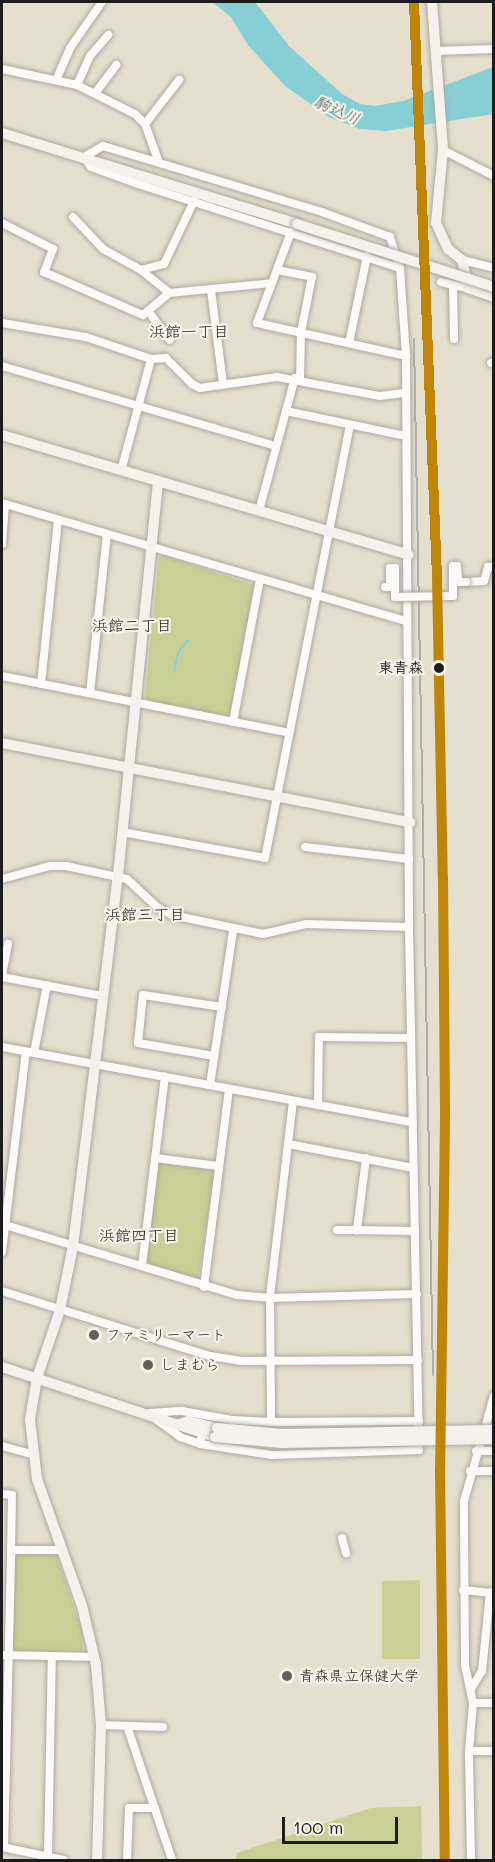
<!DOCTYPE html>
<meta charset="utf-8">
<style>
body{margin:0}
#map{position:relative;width:495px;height:1862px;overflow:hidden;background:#e5dfce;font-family:Mali,"Klee One",sans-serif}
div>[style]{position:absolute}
.green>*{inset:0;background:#c8d095}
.water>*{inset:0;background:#86d0d5}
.stream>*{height:2px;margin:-1px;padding:0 1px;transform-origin:1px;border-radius:1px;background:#86d0d5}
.roads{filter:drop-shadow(0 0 2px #aca99e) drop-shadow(0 0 2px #aca99e)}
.street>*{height:8px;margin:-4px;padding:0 4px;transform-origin:4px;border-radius:4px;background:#fbfaf8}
.secondary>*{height:10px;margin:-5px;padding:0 5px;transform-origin:5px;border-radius:5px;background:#f5f2ed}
.rail>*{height:2px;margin:-1px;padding:0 1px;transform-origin:1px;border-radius:1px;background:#aeadaa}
.bridges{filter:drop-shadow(0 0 2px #aca99e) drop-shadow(0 0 2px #aca99e)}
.street-bridge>*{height:8px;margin:-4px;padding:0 4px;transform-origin:4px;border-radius:4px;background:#fbfaf8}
.secondary-bridge>*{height:10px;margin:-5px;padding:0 5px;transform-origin:5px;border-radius:5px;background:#f5f2ed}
.rail-1>*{height:10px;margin:-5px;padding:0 5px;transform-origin:5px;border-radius:5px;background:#c08407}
.dots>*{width:16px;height:16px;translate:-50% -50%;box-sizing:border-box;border:3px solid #f7f3e8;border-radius:50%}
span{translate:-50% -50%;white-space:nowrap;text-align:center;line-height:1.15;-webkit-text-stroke:4.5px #f7f3e8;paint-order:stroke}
.stop-label{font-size:15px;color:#1c1c1c;font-weight:700}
.right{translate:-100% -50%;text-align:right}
.poi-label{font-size:15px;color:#1c1c1c}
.left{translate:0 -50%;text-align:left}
.water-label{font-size:16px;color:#33595e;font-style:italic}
.neighbourhood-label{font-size:16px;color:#1c1c1c}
.frame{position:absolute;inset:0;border:3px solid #1c1c1c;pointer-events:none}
.scale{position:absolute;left:282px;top:1817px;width:116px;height:27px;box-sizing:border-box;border:3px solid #1c1c1c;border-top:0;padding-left:8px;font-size:18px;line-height:21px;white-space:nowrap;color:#1c1c1c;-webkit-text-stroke:4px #f7f3e8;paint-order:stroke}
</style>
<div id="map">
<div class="green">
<i style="clip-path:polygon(163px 555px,254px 585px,231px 714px,227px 718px,148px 702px,145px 696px,159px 558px)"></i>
<i style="clip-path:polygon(162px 1162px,215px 1171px,198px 1280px,149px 1265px,147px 1261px,158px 1165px)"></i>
<i style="clip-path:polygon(19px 1553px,56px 1554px,82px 1630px,83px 1652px,16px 1651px,12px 1647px,15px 1557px)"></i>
<i style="clip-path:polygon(420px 1580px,420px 1659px,382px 1659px,382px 1581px)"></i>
<i style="clip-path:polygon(421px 1806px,422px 1860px,235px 1860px,237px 1853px,371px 1808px)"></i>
</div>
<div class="water">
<i style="clip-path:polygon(212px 2px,255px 2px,289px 46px,342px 94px,360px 104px,375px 106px,403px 101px,493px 67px,493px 114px,386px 131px,360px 129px,329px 117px,285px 86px,248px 45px,231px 17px)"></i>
</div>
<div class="stream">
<i style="left:174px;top:672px;width:22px;rotate:-77deg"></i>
<i style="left:179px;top:651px;width:13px;rotate:-51deg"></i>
</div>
<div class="roads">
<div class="street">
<i style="left:435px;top:51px;width:59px;rotate:-1.9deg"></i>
<i style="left:2px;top:69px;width:77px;rotate:12deg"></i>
<i style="left:77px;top:85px;width:65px;rotate:26.6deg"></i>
<i style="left:135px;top:114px;width:14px;rotate:45deg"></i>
<i style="left:145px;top:124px;width:38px;rotate:70deg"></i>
<i style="left:56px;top:80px;width:35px;rotate:-66deg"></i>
<i style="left:70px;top:48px;width:56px;rotate:-55.2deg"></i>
<i style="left:77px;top:85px;width:32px;rotate:-66deg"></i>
<i style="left:90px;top:56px;width:28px;rotate:-49deg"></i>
<i style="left:96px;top:92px;width:34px;rotate:-53deg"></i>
<i style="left:145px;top:124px;width:56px;rotate:-52.3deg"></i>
<i style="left:443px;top:150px;width:57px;rotate:27deg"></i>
<i style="left:73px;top:217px;width:44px;rotate:46.8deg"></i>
<i style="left:103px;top:249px;width:43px;rotate:28.9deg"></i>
<i style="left:141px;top:270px;width:36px;rotate:39deg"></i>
<i style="left:169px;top:293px;width:103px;rotate:-5.5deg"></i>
<i style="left:2px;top:223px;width:57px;rotate:27deg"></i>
<i style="left:53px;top:249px;width:25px;rotate:111deg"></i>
<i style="left:44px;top:272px;width:108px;rotate:23.5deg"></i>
<i style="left:143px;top:315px;width:34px;rotate:-40deg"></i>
<i style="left:291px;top:232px;width:97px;rotate:110.5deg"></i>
<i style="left:257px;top:323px;width:153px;rotate:12.5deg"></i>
<i style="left:462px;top:260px;width:33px;rotate:14deg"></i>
<i style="left:141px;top:270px;width:24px;rotate:-15deg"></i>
<i style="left:164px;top:264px;width:70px;rotate:-64.5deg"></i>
<i style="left:277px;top:270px;width:36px;rotate:11deg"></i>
<i style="left:312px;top:277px;width:56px;rotate:101.3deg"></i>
<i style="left:301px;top:332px;width:47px;rotate:91.2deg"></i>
<i style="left:441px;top:282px;width:28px;rotate:13deg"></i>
<i style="left:453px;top:285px;width:54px;rotate:88.9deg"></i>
<i style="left:211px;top:290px;width:95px;rotate:82.7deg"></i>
<i style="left:148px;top:311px;width:36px;rotate:53deg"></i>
<i style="left:2px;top:323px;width:85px;rotate:9.5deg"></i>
<i style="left:86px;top:337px;width:69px;rotate:18.7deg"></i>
<i style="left:151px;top:359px;width:15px;rotate:-4deg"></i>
<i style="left:166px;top:358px;width:37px;rotate:45deg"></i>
<i style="left:192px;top:384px;width:9px;rotate:27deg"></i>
<i style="left:200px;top:388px;width:78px;rotate:-8.1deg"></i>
<i style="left:277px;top:377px;width:105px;rotate:10.5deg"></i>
<i style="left:380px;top:396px;width:26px;rotate:-7deg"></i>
<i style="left:349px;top:343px;width:89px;rotate:-78.3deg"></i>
<i style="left:491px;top:363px;width:3px;rotate:-18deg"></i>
<i style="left:2px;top:366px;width:285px;rotate:16.3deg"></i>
<i style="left:286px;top:411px;width:123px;rotate:11.8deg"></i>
<i style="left:121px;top:471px;width:116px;rotate:-75deg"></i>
<i style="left:2px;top:503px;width:421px;rotate:16.3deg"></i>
<i style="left:259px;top:511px;width:138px;rotate:-74.9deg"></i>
<i style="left:2px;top:544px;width:40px;rotate:-85.7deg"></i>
<i style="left:466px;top:582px;width:18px;rotate:-3deg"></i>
<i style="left:484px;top:581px;width:15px;rotate:-74deg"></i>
<i style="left:488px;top:567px;width:6px"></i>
<i style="left:2px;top:676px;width:293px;rotate:11.2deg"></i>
<i style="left:41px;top:684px;width:165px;rotate:-84.1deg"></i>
<i style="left:90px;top:693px;width:159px;rotate:-83.9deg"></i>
<i style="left:233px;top:722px;width:146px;rotate:-79.3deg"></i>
<i style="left:122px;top:832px;width:145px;rotate:10.3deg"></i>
<i style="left:265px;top:858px;width:441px;rotate:-78.9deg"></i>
<i style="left:305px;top:847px;width:105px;rotate:6.6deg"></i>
<i style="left:2px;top:879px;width:50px;rotate:-15.2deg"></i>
<i style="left:50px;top:866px;width:16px"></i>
<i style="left:66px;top:866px;width:62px;rotate:12deg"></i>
<i style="left:127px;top:879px;width:41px;rotate:43deg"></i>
<i style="left:157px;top:907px;width:17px;rotate:28deg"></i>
<i style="left:172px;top:915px;width:93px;rotate:11.8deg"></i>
<i style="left:263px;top:934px;width:44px;rotate:-13.1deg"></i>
<i style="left:306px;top:924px;width:103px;rotate:1.7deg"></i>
<i style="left:2px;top:975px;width:32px;rotate:-79deg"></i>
<i style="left:2px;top:977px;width:103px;rotate:10.7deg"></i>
<i style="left:2px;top:1047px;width:417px;rotate:10.4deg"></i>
<i style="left:34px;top:1053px;width:69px;rotate:-79.2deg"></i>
<i style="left:214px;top:1056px;width:77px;rotate:-170.3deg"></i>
<i style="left:138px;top:1043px;width:48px;rotate:-84.1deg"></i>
<i style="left:143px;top:995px;width:80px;rotate:8.6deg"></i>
<i style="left:210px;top:1085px;width:156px;rotate:-81.5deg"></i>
<i style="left:293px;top:1101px;width:198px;rotate:96.7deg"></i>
<i style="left:270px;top:1298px;width:124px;rotate:89.5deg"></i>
<i style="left:271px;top:1422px;width:148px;rotate:-0.4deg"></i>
<i style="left:318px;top:1105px;width:68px;rotate:-89.2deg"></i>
<i style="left:319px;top:1037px;width:92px;rotate:0.6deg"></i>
<i style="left:288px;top:1144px;width:128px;rotate:10.8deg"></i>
<i style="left:155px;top:1158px;width:64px;rotate:7.1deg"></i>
<i style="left:366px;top:1158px;width:73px;rotate:97.1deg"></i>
<i style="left:357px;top:1230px;width:58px;rotate:1deg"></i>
<i style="left:2px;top:1224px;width:245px;rotate:16.8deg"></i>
<i style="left:237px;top:1295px;width:33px;rotate:5deg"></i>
<i style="left:270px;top:1298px;width:147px;rotate:-1.6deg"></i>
<i style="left:337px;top:1230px;width:20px"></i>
<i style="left:2px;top:1252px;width:201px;rotate:-83.2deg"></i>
<i style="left:142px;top:1266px;width:191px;rotate:-83.1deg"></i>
<i style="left:204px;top:1287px;width:200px;rotate:-82.8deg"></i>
<i style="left:2px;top:1291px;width:218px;rotate:17.4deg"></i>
<i style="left:210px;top:1356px;width:32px;rotate:9deg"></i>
<i style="left:242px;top:1361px;width:176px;rotate:-0.3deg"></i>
<i style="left:150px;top:1413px;width:32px;rotate:-4deg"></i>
<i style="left:182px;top:1411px;width:51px;rotate:10.2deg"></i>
<i style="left:232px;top:1420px;width:39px;rotate:3deg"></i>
<i style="left:157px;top:1420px;width:29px;rotate:36deg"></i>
<i style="left:180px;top:1437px;width:21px;rotate:19deg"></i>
<i style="left:202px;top:1434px;width:10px;rotate:101deg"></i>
<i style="left:200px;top:1444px;width:73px;rotate:8.7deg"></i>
<i style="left:272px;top:1455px;width:147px;rotate:-1.9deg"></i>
<i style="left:419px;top:1450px;width:523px;rotate:-91.1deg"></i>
<i style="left:409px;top:927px;width:571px;rotate:-90.3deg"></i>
<i style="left:406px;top:356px;width:88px;rotate:-93.9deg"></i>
<i style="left:400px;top:268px;width:33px;rotate:-108deg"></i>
<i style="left:390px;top:237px;width:72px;rotate:-159.8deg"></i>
<i style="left:322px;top:212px;width:229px;rotate:-163.2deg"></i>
<i style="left:103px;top:146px;width:22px;rotate:150deg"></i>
<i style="left:84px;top:157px;width:12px;rotate:55deg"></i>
<i style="left:91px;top:167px;width:50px;rotate:19.9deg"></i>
<i style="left:138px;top:184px;width:275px;rotate:17.8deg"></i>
<i style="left:2px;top:1446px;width:30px;rotate:15deg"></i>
<i style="left:476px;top:1451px;width:18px"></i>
<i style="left:470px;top:1471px;width:24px"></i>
<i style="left:2px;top:1494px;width:10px;rotate:6deg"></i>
<i style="left:12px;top:1495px;width:55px;rotate:91deg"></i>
<i style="left:342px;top:1538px;width:16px;rotate:75deg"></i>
<i style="left:463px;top:1590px;width:31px;rotate:6deg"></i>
<i style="left:2px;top:1655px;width:93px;rotate:1.2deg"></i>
<i style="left:471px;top:1689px;width:21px;rotate:-59deg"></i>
<i style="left:482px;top:1671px;width:79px;rotate:-84.2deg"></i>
<i style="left:473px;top:1703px;width:21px"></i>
<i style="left:101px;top:1725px;width:62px;rotate:1.8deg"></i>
<i style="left:127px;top:1726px;width:141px;rotate:71.4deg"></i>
<i style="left:469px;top:1751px;width:25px"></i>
<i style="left:2px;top:1847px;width:63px;rotate:11.8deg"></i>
<i style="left:4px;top:1847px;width:297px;rotate:-88.6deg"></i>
<i style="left:11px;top:1550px;width:52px"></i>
<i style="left:48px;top:1857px;width:201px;rotate:-88.9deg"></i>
<i style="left:127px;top:1860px;width:52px;rotate:-87.8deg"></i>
<i style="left:129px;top:1808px;width:26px"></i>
<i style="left:471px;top:1860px;width:109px;rotate:-91.1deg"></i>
<i style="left:469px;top:1751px;width:48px;rotate:-85.2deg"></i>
<i style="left:473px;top:1703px;width:40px;rotate:-102deg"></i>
<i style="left:465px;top:1664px;width:163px;rotate:-90.4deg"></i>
<i style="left:464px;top:1501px;width:109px;rotate:-74.1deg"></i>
</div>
<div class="secondary">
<i style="left:432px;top:2px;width:148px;rotate:85.7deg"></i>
<i style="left:443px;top:150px;width:73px;rotate:95.5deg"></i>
<i style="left:436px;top:223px;width:29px;rotate:65deg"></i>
<i style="left:448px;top:249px;width:18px;rotate:38deg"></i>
<i style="left:462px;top:260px;width:29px;rotate:78deg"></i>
<i style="left:468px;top:288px;width:28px;rotate:19deg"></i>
<i style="left:2px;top:133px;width:309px;rotate:17.1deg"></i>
<i style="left:2px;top:435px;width:424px;rotate:16.4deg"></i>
<i style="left:2px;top:743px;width:416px;rotate:11deg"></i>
<i style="left:2px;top:1367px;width:224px;rotate:18.2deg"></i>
<i style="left:180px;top:1424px;width:9px;rotate:-21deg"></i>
<i style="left:188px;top:1421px;width:30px;rotate:14deg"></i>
<i style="left:97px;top:1860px;width:135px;rotate:-88.3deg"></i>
<i style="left:101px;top:1725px;width:60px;rotate:-94.8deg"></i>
<i style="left:96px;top:1665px;width:61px;rotate:-103.3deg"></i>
<i style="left:82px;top:1606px;width:135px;rotate:-109.5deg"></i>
<i style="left:37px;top:1479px;width:60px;rotate:-96.7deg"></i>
<i style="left:30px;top:1419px;width:42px;rotate:-80.3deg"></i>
<i style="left:37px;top:1378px;width:72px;rotate:-71.3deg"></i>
<i style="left:60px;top:1310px;width:65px;rotate:-78.5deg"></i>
<i style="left:73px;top:1246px;width:383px;rotate:-83.1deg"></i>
<i style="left:119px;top:866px;width:386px;rotate:-84.2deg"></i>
</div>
</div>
<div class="rail">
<i style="left:414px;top:339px;width:1036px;rotate:88.95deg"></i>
</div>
<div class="bridges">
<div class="street-bridge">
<i style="left:385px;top:587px;width:5px"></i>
<i style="left:390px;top:587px;width:19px;rotate:-90deg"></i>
<i style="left:390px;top:568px;width:5px"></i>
<i style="left:395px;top:568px;width:29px;rotate:90deg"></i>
<i style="left:395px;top:597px;width:58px;rotate:-1deg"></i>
<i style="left:453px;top:596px;width:30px;rotate:-90deg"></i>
<i style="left:453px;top:566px;width:4px"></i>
<i style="left:457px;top:566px;width:16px;rotate:86deg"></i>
<i style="left:458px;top:582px;width:8px"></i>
</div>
<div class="secondary-bridge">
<i style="left:297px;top:224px;width:207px;rotate:17.7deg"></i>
<i style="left:217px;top:1428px;width:65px;rotate:5.3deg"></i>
<i style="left:282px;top:1434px;width:212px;rotate:-1.1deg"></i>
<i style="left:215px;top:1437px;width:67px;rotate:5.1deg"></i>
<i style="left:282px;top:1443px;width:212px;rotate:-1.1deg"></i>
</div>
</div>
<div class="rail-1">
<i style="left:414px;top:2px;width:575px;rotate:87.71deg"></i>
<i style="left:437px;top:577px;width:301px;rotate:88.9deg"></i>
<i style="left:443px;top:878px;width:242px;rotate:89.5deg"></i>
<i style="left:445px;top:1120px;width:350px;rotate:90.8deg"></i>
<i style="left:440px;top:1470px;width:390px;rotate:89.3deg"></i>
</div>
<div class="dots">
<i style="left:439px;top:668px;background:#1c1c1c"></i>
<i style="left:94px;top:1335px;background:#62605a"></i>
<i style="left:148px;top:1365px;background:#62605a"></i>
<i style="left:287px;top:1676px;background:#62605a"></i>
</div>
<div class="stop-label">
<span class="right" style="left:423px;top:668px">東青森</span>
</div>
<div class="poi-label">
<span class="left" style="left:106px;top:1335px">ファミリーマート</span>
<span class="left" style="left:160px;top:1365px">しまむら</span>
<span class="left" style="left:299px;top:1676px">青森県立保健大学</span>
</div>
<div class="water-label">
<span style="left:337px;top:110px;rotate:24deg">駒込川</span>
</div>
<div class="neighbourhood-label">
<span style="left:189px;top:331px">浜館一丁目</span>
<span style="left:132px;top:625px">浜館二丁目</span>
<span style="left:145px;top:914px">浜館三丁目</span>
<span style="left:139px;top:1235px">浜館四丁目</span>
</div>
<div class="frame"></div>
<div class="scale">100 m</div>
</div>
